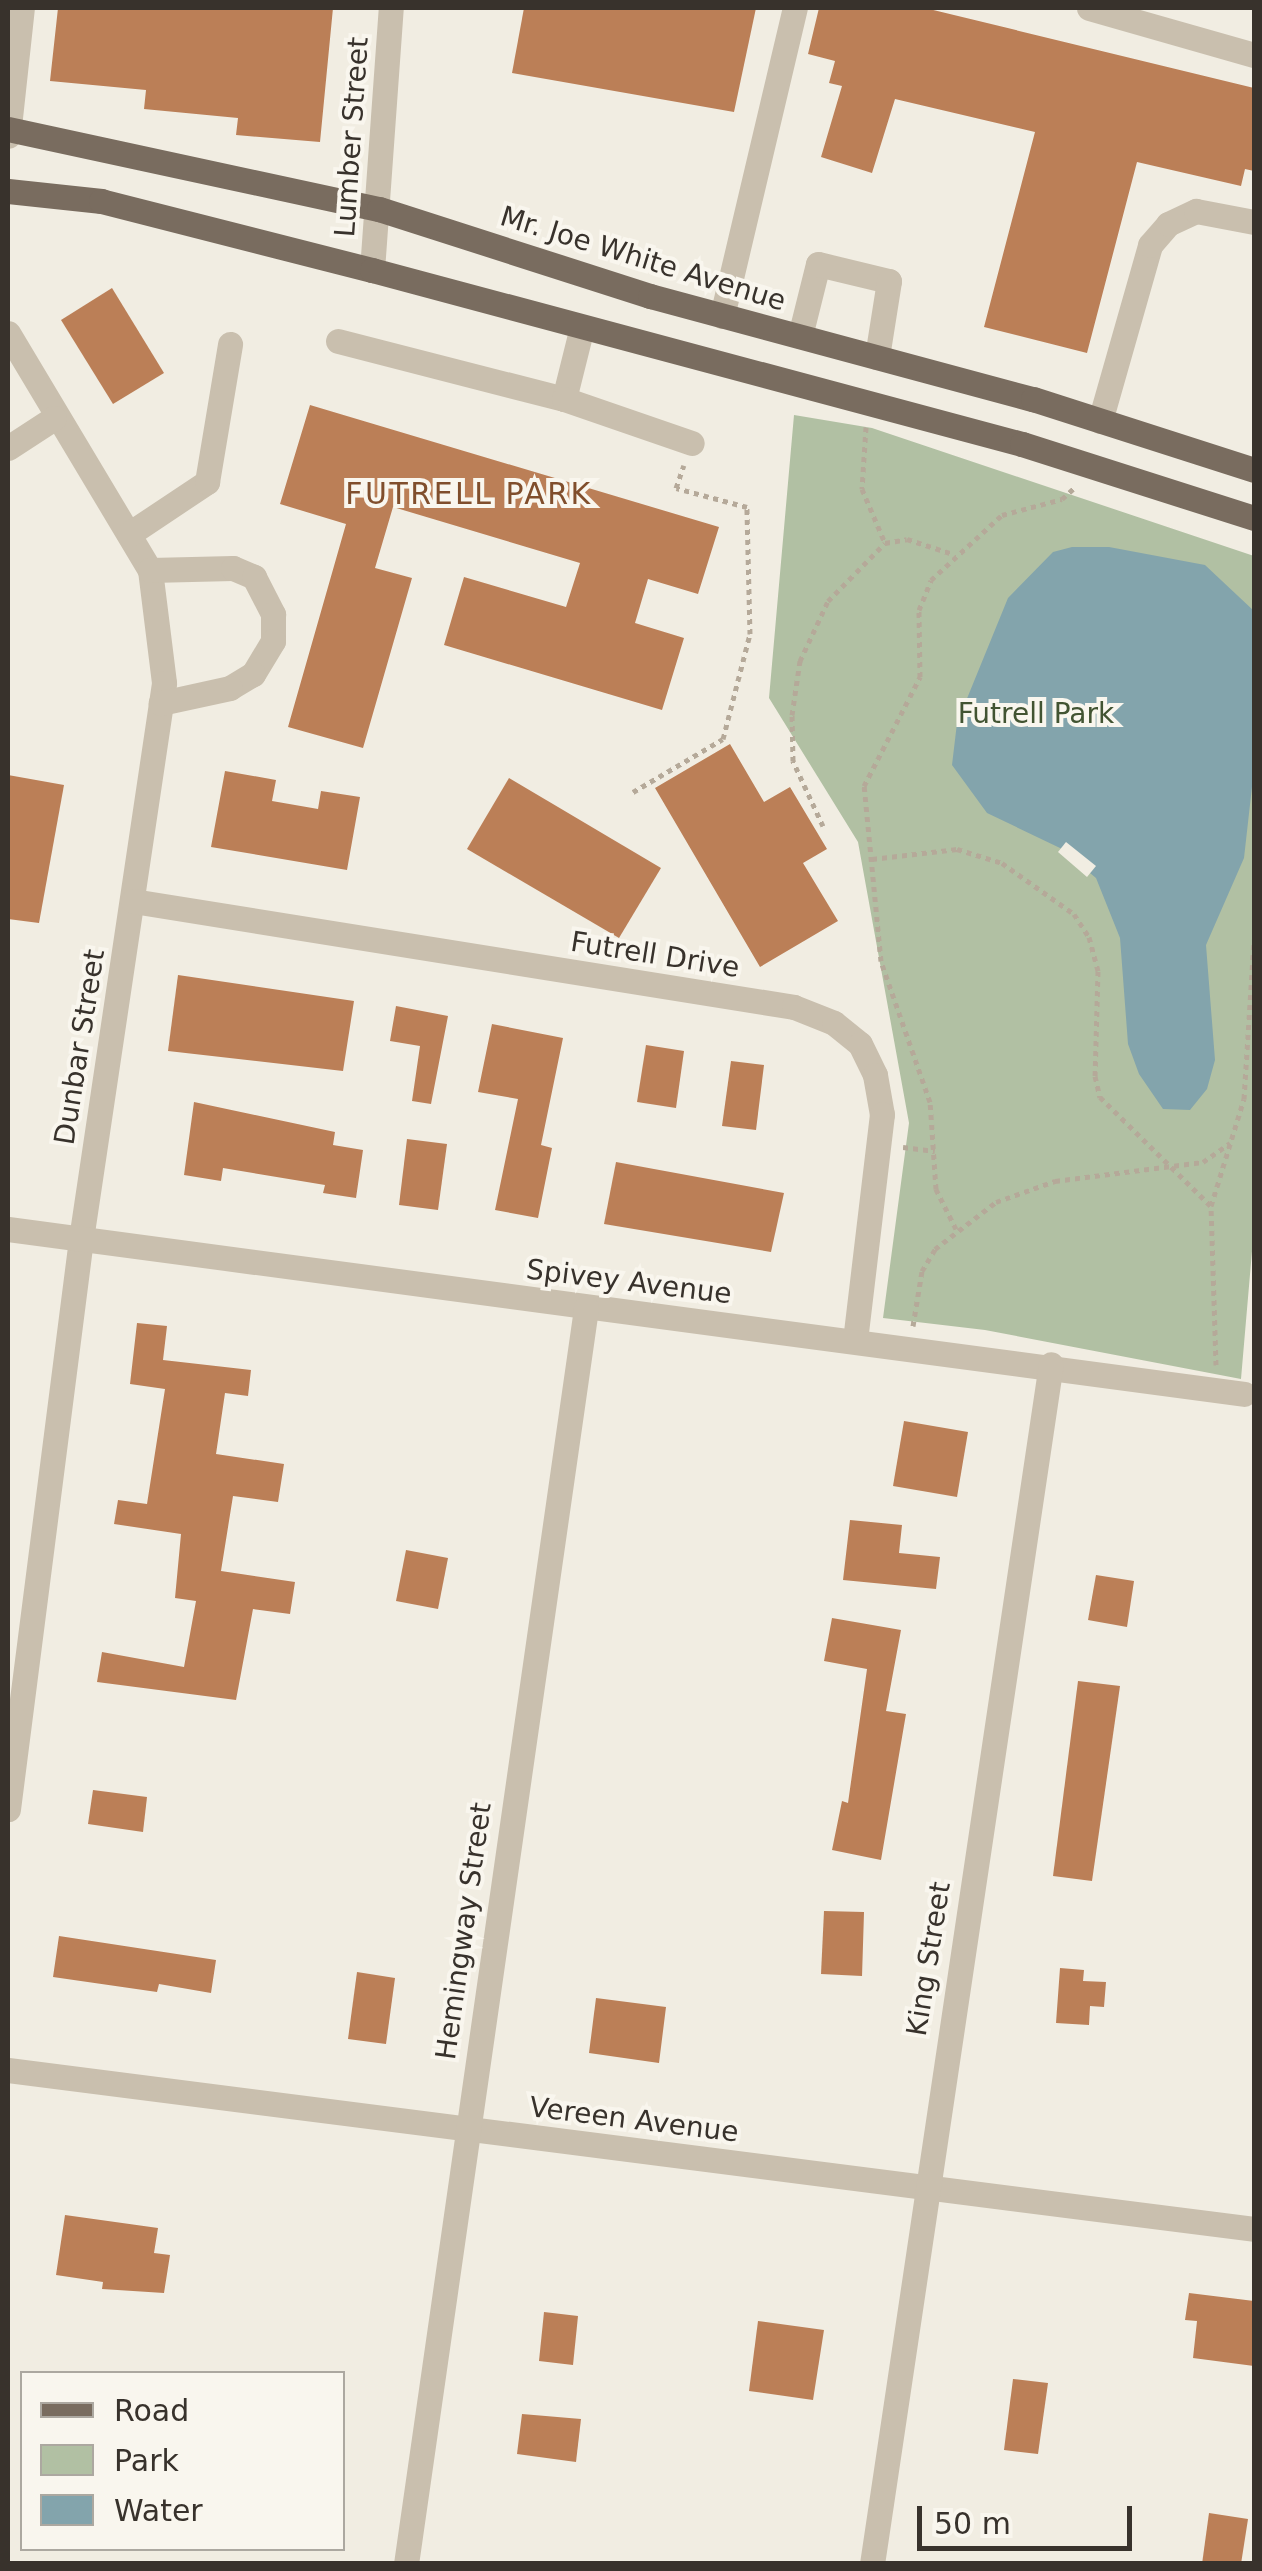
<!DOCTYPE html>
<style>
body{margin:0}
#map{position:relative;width:1262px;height:2571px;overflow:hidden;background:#f1ede2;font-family:"DejaVu Sans",sans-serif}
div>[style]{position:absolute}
.green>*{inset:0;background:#b1c0a3}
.water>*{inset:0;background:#83a4ac}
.pier>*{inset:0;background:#f1ede2}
.building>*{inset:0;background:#bb7f57}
.path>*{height:5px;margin-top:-2.5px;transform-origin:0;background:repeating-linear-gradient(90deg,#b5a999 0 5px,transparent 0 10px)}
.minor>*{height:25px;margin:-12.5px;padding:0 12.5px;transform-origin:12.5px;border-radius:12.5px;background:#c9bfae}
.major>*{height:25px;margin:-12.5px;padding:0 12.5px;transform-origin:12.5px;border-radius:12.5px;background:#796c5f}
span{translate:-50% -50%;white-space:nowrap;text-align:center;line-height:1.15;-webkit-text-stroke:8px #f9f6ee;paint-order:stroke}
.street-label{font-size:28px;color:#38322c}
.park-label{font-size:28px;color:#425432}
.neighbourhood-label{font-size:30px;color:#804e2c;letter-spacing:2.5px}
.frame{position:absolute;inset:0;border:10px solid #38322c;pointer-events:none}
.legend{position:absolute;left:20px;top:2371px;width:325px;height:180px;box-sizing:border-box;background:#f9f6ee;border:2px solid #aca8a0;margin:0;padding:12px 18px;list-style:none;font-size:30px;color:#38322c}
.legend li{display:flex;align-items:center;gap:20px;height:50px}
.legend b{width:50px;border:2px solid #aca8a0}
.scale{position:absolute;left:917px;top:2506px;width:215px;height:45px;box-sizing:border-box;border:5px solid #38322c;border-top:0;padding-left:12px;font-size:30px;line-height:35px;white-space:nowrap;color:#38322c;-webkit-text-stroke:8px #f9f6ee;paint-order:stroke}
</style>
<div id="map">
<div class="green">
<i style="clip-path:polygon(794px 415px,872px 428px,1254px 556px,1254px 1228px,1241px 1379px,985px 1330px,883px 1318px,909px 1123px,858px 842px,769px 698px)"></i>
</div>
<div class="water">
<i style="clip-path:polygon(1072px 547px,1109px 547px,1205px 565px,1254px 611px,1254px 769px,1244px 858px,1206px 945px,1215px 1060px,1207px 1089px,1190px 1110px,1163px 1109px,1139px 1074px,1128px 1044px,1120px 938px,1096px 878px,1060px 848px,987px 813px,952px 765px,957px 723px,1008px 598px,1053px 552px)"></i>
</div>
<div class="pier">
<i style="clip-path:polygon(1066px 842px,1096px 866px,1087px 877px,1058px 852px)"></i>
</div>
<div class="building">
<i style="clip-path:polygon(58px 8px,333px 8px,320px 142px,236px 135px,238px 118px,144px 109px,146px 90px,50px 81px)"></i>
<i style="clip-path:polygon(524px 8px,756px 8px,734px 112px,512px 73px)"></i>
<i style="clip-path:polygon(819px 8px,925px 8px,1254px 88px,1254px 171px,1245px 169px,1241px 186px,1137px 162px,1087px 353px,984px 327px,1035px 132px,895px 99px,872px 173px,821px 157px,842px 86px,829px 83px,835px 61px,808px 54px)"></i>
<i style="clip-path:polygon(112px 288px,164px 373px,113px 404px,61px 320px)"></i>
<i style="clip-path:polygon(310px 405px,719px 527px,698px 594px,648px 579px,635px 623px,684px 638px,662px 710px,444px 645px,464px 577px,566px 607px,580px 563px,393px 507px,375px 568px,412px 578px,363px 748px,288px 727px,346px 524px,280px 504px)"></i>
<i style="clip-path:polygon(730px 744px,764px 802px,790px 787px,827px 849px,803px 863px,838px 921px,760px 967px,655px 788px)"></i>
<i style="clip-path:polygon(225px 771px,276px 780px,272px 801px,318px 809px,321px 791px,360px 797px,347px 870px,211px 847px)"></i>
<i style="clip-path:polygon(8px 775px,64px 785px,39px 923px,8px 919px)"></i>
<i style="clip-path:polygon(509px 778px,661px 868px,619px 938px,467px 849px)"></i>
<i style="clip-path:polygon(178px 975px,354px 1001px,343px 1071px,168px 1051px)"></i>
<i style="clip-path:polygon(396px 1006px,448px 1016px,431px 1104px,412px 1101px,420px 1046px,390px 1041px)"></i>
<i style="clip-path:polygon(492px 1024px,563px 1038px,541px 1145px,552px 1148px,538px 1218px,495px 1210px,518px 1099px,478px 1092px)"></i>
<i style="clip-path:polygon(646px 1045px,684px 1051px,676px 1108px,637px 1102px)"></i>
<i style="clip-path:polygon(731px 1061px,764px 1065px,756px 1130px,722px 1126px)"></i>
<i style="clip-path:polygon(194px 1102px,335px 1132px,333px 1145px,363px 1150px,356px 1198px,323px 1193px,325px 1185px,223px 1168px,221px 1181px,184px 1175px)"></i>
<i style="clip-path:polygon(407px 1139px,447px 1144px,438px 1210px,399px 1205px)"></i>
<i style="clip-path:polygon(616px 1162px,784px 1193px,771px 1252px,604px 1224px)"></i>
<i style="clip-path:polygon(137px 1323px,167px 1326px,163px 1360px,251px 1370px,248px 1396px,225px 1393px,216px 1454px,284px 1464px,278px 1502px,233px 1496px,221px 1571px,295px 1582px,290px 1614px,253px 1609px,236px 1700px,97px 1682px,102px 1652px,184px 1667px,196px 1601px,175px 1598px,181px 1534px,114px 1524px,118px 1500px,147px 1504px,165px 1389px,130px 1384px)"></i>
<i style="clip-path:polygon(904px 1421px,968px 1432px,957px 1497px,893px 1486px)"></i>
<i style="clip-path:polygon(850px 1520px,902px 1525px,899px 1553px,940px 1557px,936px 1589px,843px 1580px)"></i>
<i style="clip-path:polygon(406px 1550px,448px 1558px,438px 1609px,396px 1601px)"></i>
<i style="clip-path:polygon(1096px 1575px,1134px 1581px,1127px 1627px,1088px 1620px)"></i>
<i style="clip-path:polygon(832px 1618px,901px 1630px,886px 1711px,906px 1714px,881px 1860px,832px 1850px,842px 1801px,848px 1803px,867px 1669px,824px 1661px)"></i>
<i style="clip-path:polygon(1078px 1681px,1120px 1686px,1092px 1881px,1053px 1876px)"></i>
<i style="clip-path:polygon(93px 1790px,147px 1797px,143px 1832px,88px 1824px)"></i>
<i style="clip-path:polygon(824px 1911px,864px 1912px,862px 1976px,821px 1974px)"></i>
<i style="clip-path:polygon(59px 1936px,216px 1960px,211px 1993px,159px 1984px,157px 1992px,53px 1977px)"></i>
<i style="clip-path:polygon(1060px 1968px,1084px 1970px,1083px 1981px,1106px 1982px,1104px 2007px,1090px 2006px,1089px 2025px,1056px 2023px)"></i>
<i style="clip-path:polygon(357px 1972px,395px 1978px,386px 2044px,348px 2039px)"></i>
<i style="clip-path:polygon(596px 1998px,666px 2007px,659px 2063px,589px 2053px)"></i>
<i style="clip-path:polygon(65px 2215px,158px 2228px,154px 2253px,170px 2255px,164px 2293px,102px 2289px,103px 2282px,56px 2275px)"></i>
<i style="clip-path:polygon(1189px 2293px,1254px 2301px,1254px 2366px,1193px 2358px,1197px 2321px,1185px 2320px)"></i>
<i style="clip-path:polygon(544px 2312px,578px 2316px,573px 2365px,539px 2361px)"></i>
<i style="clip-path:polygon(758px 2321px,824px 2330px,813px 2400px,749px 2391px)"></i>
<i style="clip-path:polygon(1013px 2379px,1048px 2383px,1038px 2454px,1004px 2450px)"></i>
<i style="clip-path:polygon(522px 2414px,581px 2419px,576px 2462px,517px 2454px)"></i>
<i style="clip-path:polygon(1209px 2513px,1248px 2519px,1241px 2564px,1202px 2564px)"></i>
</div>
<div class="path">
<i style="left:866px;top:427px;width:62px;rotate:93.7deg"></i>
<i style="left:862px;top:489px;width:59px;rotate:66.9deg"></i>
<i style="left:633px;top:792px;width:104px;rotate:-30.5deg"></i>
<i style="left:723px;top:739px;width:108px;rotate:-75.6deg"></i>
<i style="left:750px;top:634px;width:127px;rotate:-91.4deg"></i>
<i style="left:747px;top:507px;width:73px;rotate:-165deg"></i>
<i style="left:676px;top:488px;width:24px;rotate:-71deg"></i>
<i style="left:823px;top:826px;width:72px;rotate:-114.8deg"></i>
<i style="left:793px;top:761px;width:46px;rotate:-91.2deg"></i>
<i style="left:792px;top:715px;width:55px;rotate:-81.6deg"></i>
<i style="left:800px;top:661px;width:66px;rotate:-65deg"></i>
<i style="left:828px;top:601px;width:81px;rotate:-45.5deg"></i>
<i style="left:885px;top:543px;width:22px;rotate:-10deg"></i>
<i style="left:907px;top:539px;width:48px;rotate:18.1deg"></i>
<i style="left:872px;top:859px;width:86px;rotate:-6.7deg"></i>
<i style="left:957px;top:849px;width:47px;rotate:17.3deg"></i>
<i style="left:1002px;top:863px;width:88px;rotate:35.3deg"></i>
<i style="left:1074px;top:914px;width:27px;rotate:57deg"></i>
<i style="left:1089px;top:937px;width:35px;rotate:75deg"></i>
<i style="left:1098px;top:971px;width:105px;rotate:91.6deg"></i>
<i style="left:1095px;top:1076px;width:22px;rotate:77deg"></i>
<i style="left:1100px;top:1097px;width:156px;rotate:44.5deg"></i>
<i style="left:903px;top:1147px;width:32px;rotate:7deg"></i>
<i style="left:956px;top:1229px;width:45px;rotate:-116.6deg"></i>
<i style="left:936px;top:1189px;width:87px;rotate:-93.9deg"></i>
<i style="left:930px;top:1102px;width:149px;rotate:-109.2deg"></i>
<i style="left:881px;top:961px;width:176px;rotate:-95.5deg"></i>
<i style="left:864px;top:786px;width:123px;rotate:-62.8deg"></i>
<i style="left:920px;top:677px;width:67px;rotate:-90.9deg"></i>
<i style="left:919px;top:610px;width:32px;rotate:-68deg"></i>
<i style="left:931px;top:580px;width:96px;rotate:-42.5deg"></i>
<i style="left:1002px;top:515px;width:62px;rotate:-14.9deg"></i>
<i style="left:1062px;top:499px;width:15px;rotate:-42deg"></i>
<i style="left:913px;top:1326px;width:56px;rotate:-80.7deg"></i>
<i style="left:922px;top:1271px;width:26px;rotate:-59deg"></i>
<i style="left:935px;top:1249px;width:77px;rotate:-37.6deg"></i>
<i style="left:996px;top:1202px;width:63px;rotate:-19.6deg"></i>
<i style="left:1055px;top:1181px;width:149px;rotate:-7.3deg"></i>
<i style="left:1203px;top:1162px;width:33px;rotate:-35deg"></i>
<i style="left:1216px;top:1365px;width:159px;rotate:-91.8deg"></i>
<i style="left:1211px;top:1206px;width:112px;rotate:-72.9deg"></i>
<i style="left:1244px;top:1099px;width:160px;rotate:-86.4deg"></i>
</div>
<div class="minor">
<i style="left:1089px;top:8px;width:172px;rotate:15.9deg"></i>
<i style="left:8px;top:136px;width:129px;rotate:-83.8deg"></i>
<i style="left:372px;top:270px;width:263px;rotate:-85.9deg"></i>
<i style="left:722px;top:316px;width:317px;rotate:-76.7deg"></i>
<i style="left:8px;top:333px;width:276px;rotate:59.1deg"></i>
<i style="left:150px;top:570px;width:114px;rotate:82.9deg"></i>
<i style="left:164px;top:683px;width:562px;rotate:98.49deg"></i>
<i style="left:81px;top:1239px;width:575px;rotate:97.3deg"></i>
<i style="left:800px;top:336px;width:74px;rotate:-76deg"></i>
<i style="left:818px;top:264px;width:73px;rotate:13.5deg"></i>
<i style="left:889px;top:281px;width:77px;rotate:99deg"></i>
<i style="left:338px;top:341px;width:233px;rotate:14.4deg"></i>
<i style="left:564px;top:399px;width:74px;rotate:-76deg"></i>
<i style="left:564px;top:399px;width:135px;rotate:19deg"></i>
<i style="left:1100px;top:421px;width:183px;rotate:-74.1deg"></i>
<i style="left:1150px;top:245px;width:28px;rotate:-49deg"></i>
<i style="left:1168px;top:224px;width:31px;rotate:-25deg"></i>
<i style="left:1196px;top:211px;width:59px;rotate:10.7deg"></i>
<i style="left:8px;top:448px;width:55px;rotate:-33.1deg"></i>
<i style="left:129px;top:534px;width:94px;rotate:-33.7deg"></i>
<i style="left:207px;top:482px;width:140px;rotate:-80.5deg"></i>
<i style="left:150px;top:570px;width:83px;rotate:-1.4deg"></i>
<i style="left:233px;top:568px;width:23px;rotate:23deg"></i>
<i style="left:254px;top:577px;width:42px;rotate:62.8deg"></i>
<i style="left:273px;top:614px;width:27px;rotate:90deg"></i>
<i style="left:273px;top:641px;width:39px;rotate:121deg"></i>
<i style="left:253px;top:674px;width:27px;rotate:149deg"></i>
<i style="left:230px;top:688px;width:71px;rotate:167.7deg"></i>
<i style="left:133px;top:901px;width:669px;rotate:9.11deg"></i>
<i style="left:794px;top:1007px;width:43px;rotate:21.8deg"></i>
<i style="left:834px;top:1023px;width:33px;rotate:39deg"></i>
<i style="left:860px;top:1044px;width:34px;rotate:64deg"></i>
<i style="left:875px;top:1075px;width:40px;rotate:80deg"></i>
<i style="left:882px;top:1114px;width:228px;rotate:96.8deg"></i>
<i style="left:8px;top:1229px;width:1247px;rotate:7.6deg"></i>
<i style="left:8px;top:2070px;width:1256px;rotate:7.27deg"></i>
<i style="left:406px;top:2564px;width:1269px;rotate:-81.84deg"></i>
<i style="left:872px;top:2564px;width:1213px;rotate:-81.52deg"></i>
</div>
<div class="major">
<i style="left:8px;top:129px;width:380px;rotate:12.2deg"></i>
<i style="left:379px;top:209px;width:285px;rotate:17.8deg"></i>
<i style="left:650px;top:296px;width:397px;rotate:15.1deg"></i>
<i style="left:1033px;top:399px;width:232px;rotate:17.8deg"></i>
<i style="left:8px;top:191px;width:94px;rotate:6.1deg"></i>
<i style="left:101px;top:201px;width:280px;rotate:14.3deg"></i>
<i style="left:372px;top:270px;width:673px;rotate:14.99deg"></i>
<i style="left:1022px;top:444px;width:244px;rotate:17.7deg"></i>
</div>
<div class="street-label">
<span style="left:352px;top:137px;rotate:-86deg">Lumber Street</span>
<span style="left:643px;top:259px;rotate:17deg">Mr. Joe White Avenue</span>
<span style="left:655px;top:955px;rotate:9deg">Futrell Drive</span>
<span style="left:80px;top:1047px;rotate:-81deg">Dunbar Street</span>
<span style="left:629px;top:1282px;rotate:7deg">Spivey Avenue</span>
<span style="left:464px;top:1931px;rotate:-82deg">Hemingway Street</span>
<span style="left:929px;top:1959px;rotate:-81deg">King Street</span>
<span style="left:634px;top:2120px;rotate:7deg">Vereen Avenue</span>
</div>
<div class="park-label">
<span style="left:1036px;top:714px">Futrell Park</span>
</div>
<div class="neighbourhood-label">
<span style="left:469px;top:494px">FUTRELL PARK</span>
</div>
<div class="frame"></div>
<ul class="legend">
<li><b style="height:12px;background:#796c5f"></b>Road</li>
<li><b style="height:28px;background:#b1c0a3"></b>Park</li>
<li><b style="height:28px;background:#83a4ac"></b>Water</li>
</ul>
<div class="scale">50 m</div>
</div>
